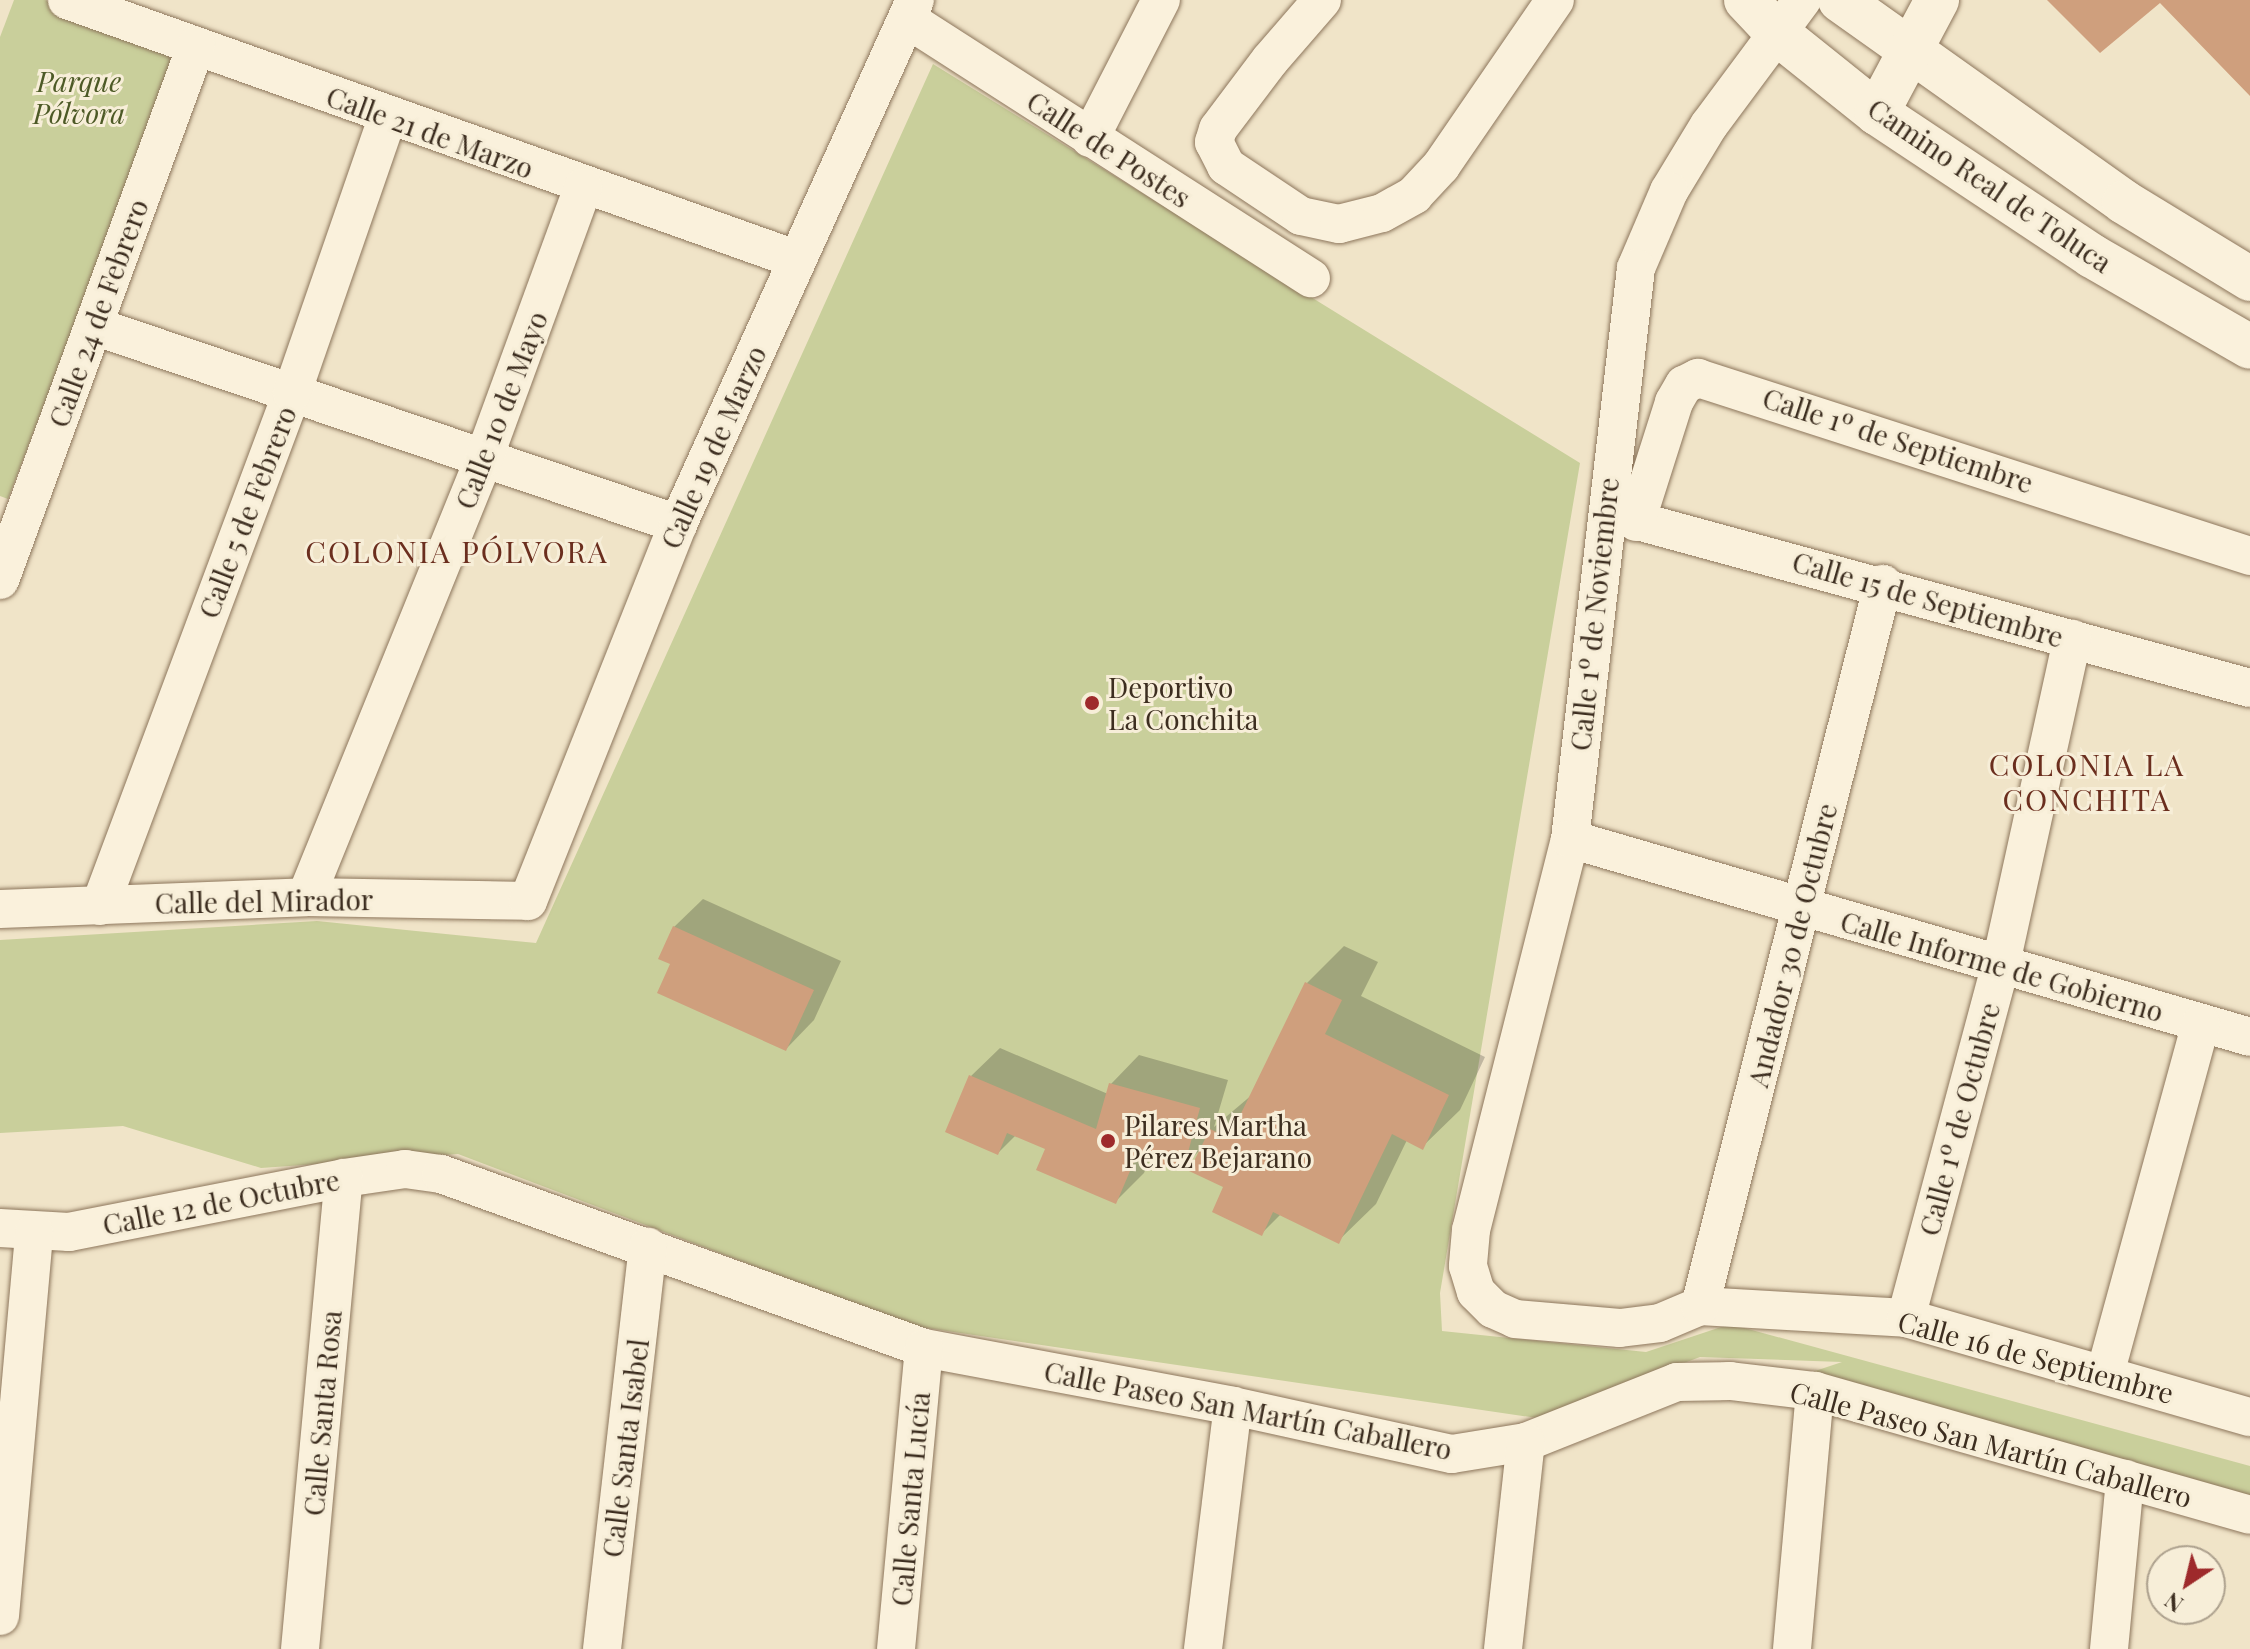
<!DOCTYPE html>
<meta charset="utf-8">
<style>
body{margin:0}
#map{position:relative;width:2250px;height:1649px;overflow:hidden;background:#f0e4c8;font-family:"Playfair Display",serif}
div>[style]{position:absolute}
.green>*{inset:0;background:#c9cf9b}
.shadow>*{inset:0;background:#0003}
.building>*{inset:0;background:#cf9f7d}
.roads{filter:drop-shadow(0 0 2px #8d765c) drop-shadow(0 0 2px #8d765c)}
.street>*{height:38px;margin:-19px;padding:0 19px;transform-origin:19px;border-radius:19px;background:#faf1dc}
.secondary>*{height:44px;margin:-22px;padding:0 22px;transform-origin:22px;border-radius:22px;background:#faf1dc}
.dots>*{width:22px;height:22px;translate:-50% -50%;box-sizing:border-box;border:4px solid #f7eed8;border-radius:50%}
span{translate:-50% -50%;white-space:nowrap;text-align:center;line-height:1.15;-webkit-text-stroke:6px #f7eed8;paint-order:stroke}
.park-label{font-size:28px;color:#4d5a26;font-style:italic}
.street-label{font-size:28px;color:#3d2e20}
.poi-label{font-size:28px;color:#3d2e20}
.left{translate:0 -50%;text-align:left}
.neighbourhood-label{font-size:30px;color:#6b2e1e;letter-spacing:2px}
.north{position:absolute;left:2146px;top:1545px;width:80px;height:80px;box-sizing:border-box;background:#f7eed8;border:2px solid #ada18e;border-radius:50%;rotate:215deg;font-size:22px;font-weight:700;line-height:32px;text-align:center;color:#3d2e20}
.north::after{content:'';display:block;margin:auto;width:28px;height:36px;background:#9e2a2b;clip-path:polygon(50% 0,100% 100%,50% 72%,0 100%)}
</style>
<div id="map">
<div class="green">
<i style="clip-path:polygon(14px 0,45px 0,181px 47px,8px 499px,0 496px,0 37px)"></i>
<i style="clip-path:polygon(933px 64px,1580px 463px,1440px 1293px,1442px 1331px,1646px 1352px,1730px 1324px,2250px 1466px,2250px 1499px,1791px 1379px,1842px 1362px,1700px 1357px,1537px 1418px,913px 1326px,458px 1154px,261px 1168px,123px 1126px,0 1133px,0 940px,317px 921px,536px 943px)"></i>
</div>
<div class="shadow">
<i style="clip-path:polygon(703px 899px,841px 961px,814px 1020px,786px 1049px,673px 963px,674px 927px)"></i>
<i style="clip-path:polygon(1344px 946px,1378px 962px,1361px 996px,1485px 1057px,1460px 1110px,1422px 1147px,1407px 1140px,1376px 1204px,1338px 1241px,1281px 1214px,1261px 1234px,1201px 1149px,1182px 1168px,1150px 1159px,1144px 1173px,1115px 1202px,1047px 1148px,1016px 1135px,998px 1153px,971px 1076px,1000px 1048px,1108px 1094px,1111px 1084px,1139px 1055px,1228px 1080px,1214px 1127px,1253px 1094px,1307px 983px)"></i>
</div>
<div class="building">
<i style="clip-path:polygon(2047px 0,2250px 0,2250px 96px,2160px 3px,2100px 53px)"></i>
<i style="clip-path:polygon(673px 926px,814px 990px,786px 1051px,657px 993px,670px 964px,658px 959px)"></i>
<i style="clip-path:polygon(1305px 982px,1342px 1000px,1325px 1034px,1449px 1095px,1423px 1150px,1392px 1134px,1339px 1244px,1273px 1212px,1262px 1236px,1212px 1212px,1223px 1187px,1189px 1171px,1210px 1129px,1229px 1138px)"></i>
<i style="clip-path:polygon(969px 1075px,1096px 1129px,1109px 1083px,1200px 1108px,1183px 1171px,1136px 1157px,1116px 1204px,1036px 1170px,1045px 1149px,1007px 1133px,998px 1155px,945px 1132px)"></i>
</div>
<div class="roads">
<div class="street">
<i style="left:67px;top:0;width:773px;rotate:19.58deg"></i>
<i style="left:1322px;top:0;width:79px;rotate:130.9deg"></i>
<i style="left:1270px;top:60px;width:86px;rotate:127deg"></i>
<i style="left:1218px;top:129px;width:14px;rotate:107deg"></i>
<i style="left:1214px;top:142px;width:27px;rotate:63deg"></i>
<i style="left:1226px;top:166px;width:90px;rotate:33.7deg"></i>
<i style="left:1301px;top:216px;width:39px;rotate:12deg"></i>
<i style="left:1339px;top:224px;width:44px;rotate:-14.3deg"></i>
<i style="left:1382px;top:213px;width:37px;rotate:-29deg"></i>
<i style="left:1414px;top:195px;width:40px;rotate:-47deg"></i>
<i style="left:1441px;top:166px;width:201px;rotate:-55.5deg"></i>
<i style="left:1802px;top:0;width:156px;rotate:126.6deg"></i>
<i style="left:1709px;top:125px;width:77px;rotate:121.2deg"></i>
<i style="left:1669px;top:191px;width:84px;rotate:113.2deg"></i>
<i style="left:1636px;top:268px;width:575px;rotate:96.59deg"></i>
<i style="left:1570px;top:839px;width:403px;rotate:104.2deg"></i>
<i style="left:1471px;top:1230px;width:36px;rotate:95deg"></i>
<i style="left:1468px;top:1266px;width:27px;rotate:73deg"></i>
<i style="left:1476px;top:1292px;width:24px;rotate:45deg"></i>
<i style="left:1493px;top:1309px;width:24px;rotate:24deg"></i>
<i style="left:1515px;top:1319px;width:105px;rotate:4.9deg"></i>
<i style="left:1620px;top:1328px;width:40px;rotate:-7.1deg"></i>
<i style="left:1660px;top:1323px;width:43px;rotate:-23deg"></i>
<i style="left:1700px;top:1306px;width:206px;rotate:3.3deg"></i>
<i style="left:1906px;top:1318px;width:358px;rotate:16.1deg"></i>
<i style="left:907px;top:19px;width:480px;rotate:32.7deg"></i>
<i style="left:1090px;top:138px;width:155px;rotate:-62.8deg"></i>
<i style="left:94px;top:326px;width:617px;rotate:18.73deg"></i>
<i style="left:1612px;top:514px;width:661px;rotate:15.26deg"></i>
<i style="left:1636px;top:522px;width:126px;rotate:-72.4deg"></i>
<i style="left:1674px;top:402px;width:20px;rotate:-60deg"></i>
<i style="left:1684px;top:385px;width:16px;rotate:-27deg"></i>
<i style="left:1698px;top:378px;width:580px;rotate:17.87deg"></i>
<i style="left:0;top:580px;width:569px;rotate:-69.84deg"></i>
<i style="left:1570px;top:839px;width:708px;rotate:16.23deg"></i>
<i style="left:306px;top:897px;width:474px;rotate:-67.9deg"></i>
<i style="left:484px;top:458px;width:288px;rotate:-69.9deg"></i>
<i style="left:100px;top:906px;width:548px;rotate:-69.48deg"></i>
<i style="left:292px;top:393px;width:293px;rotate:-70.9deg"></i>
<i style="left:0;top:909px;width:306px;rotate:-2.2deg"></i>
<i style="left:306px;top:897px;width:222px;rotate:1deg"></i>
<i style="left:528px;top:901px;width:406px;rotate:-68.3deg"></i>
<i style="left:678px;top:524px;width:575px;rotate:-65.66deg"></i>
<i style="left:0;top:1228px;width:69px;rotate:3.3deg"></i>
<i style="left:69px;top:1232px;width:280px;rotate:-11.1deg"></i>
<i style="left:344px;top:1178px;width:62px;rotate:-8.4deg"></i>
<i style="left:405px;top:1169px;width:36px;rotate:8deg"></i>
<i style="left:441px;top:1174px;width:513px;rotate:19.81deg"></i>
<i style="left:924px;top:1348px;width:314px;rotate:10.6deg"></i>
<i style="left:1233px;top:1406px;width:224px;rotate:12.4deg"></i>
<i style="left:1452px;top:1454px;width:75px;rotate:-9.2deg"></i>
<i style="left:1526px;top:1442px;width:162px;rotate:-21.7deg"></i>
<i style="left:1677px;top:1382px;width:53px;rotate:-1.1deg"></i>
<i style="left:1730px;top:1381px;width:86px;rotate:6.7deg"></i>
<i style="left:1815px;top:1391px;width:452px;rotate:15.9deg"></i>
<i style="left:1700px;top:1306px;width:745px;rotate:-75.78deg"></i>
<i style="left:1906px;top:1318px;width:367px;rotate:-75deg"></i>
<i style="left:2001px;top:963px;width:332px;rotate:-77.6deg"></i>
<i style="left:2105px;top:1374px;width:363px;rotate:-74.7deg"></i>
<i style="left:0;top:1616px;width:385px;rotate:-84.9deg"></i>
<i style="left:300px;top:1649px;width:473px;rotate:-84.7deg"></i>
<i style="left:602px;top:1649px;width:405px;rotate:-83.5deg"></i>
<i style="left:896px;top:1649px;width:302px;rotate:-84.7deg"></i>
<i style="left:1203px;top:1649px;width:245px;rotate:-83deg"></i>
<i style="left:1503px;top:1649px;width:208px;rotate:-83.7deg"></i>
<i style="left:1792px;top:1649px;width:259px;rotate:-84.9deg"></i>
<i style="left:2109px;top:1649px;width:171px;rotate:-84.6deg"></i>
</div>
<div class="secondary">
<i style="left:1746px;top:0;width:45px;rotate:46.8deg"></i>
<i style="left:1777px;top:33px;width:128px;rotate:38.7deg"></i>
<i style="left:1877px;top:113px;width:258px;rotate:33.6deg"></i>
<i style="left:2092px;top:256px;width:182px;rotate:29.9deg"></i>
<i style="left:1840px;top:0;width:349px;rotate:35.4deg"></i>
<i style="left:2124px;top:202px;width:148px;rotate:31.4deg"></i>
<i style="left:1877px;top:113px;width:128px;rotate:-62deg"></i>
</div>
</div>
<div class="dots">
<i style="left:1092px;top:703px;background:#9e2a2b"></i>
<i style="left:1108px;top:1141px;background:#9e2a2b"></i>
</div>
<div class="park-label">
<span style="left:79px;top:97px">Parque<br>Pólvora</span>
</div>
<div class="street-label">
<span style="left:430px;top:132px;rotate:20deg">Calle 21 de Marzo</span>
<span style="left:1109px;top:149px;rotate:33deg">Calle de Postes</span>
<span style="left:1990px;top:185px;rotate:34deg">Camino Real de Toluca</span>
<span style="left:98px;top:313px;rotate:-70deg">Calle 24 de Febrero</span>
<span style="left:501px;top:410px;rotate:-69deg">Calle 10 de Mayo</span>
<span style="left:1898px;top:440px;rotate:18deg">Calle 1º de Septiembre</span>
<span style="left:713px;top:447px;rotate:-66deg">Calle 19 de Marzo</span>
<span style="left:247px;top:512px;rotate:-69deg">Calle 5 de Febrero</span>
<span style="left:1928px;top:599px;rotate:16deg">Calle 15 de Septiembre</span>
<span style="left:1594px;top:614px;rotate:-84deg">Calle 1º de Noviembre</span>
<span style="left:264px;top:901px;rotate:-1deg">Calle del Mirador</span>
<span style="left:1792px;top:945px;rotate:-76deg">Andador 30 de Octubre</span>
<span style="left:2002px;top:966px;rotate:16deg">Calle Informe de Gobierno</span>
<span style="left:1959px;top:1119px;rotate:-75deg">Calle 1º de Octubre</span>
<span style="left:221px;top:1202px;rotate:-11deg">Calle 12 de Octubre</span>
<span style="left:2036px;top:1357px;rotate:15deg">Calle 16 de Septiembre</span>
<span style="left:1248px;top:1410px;rotate:11deg">Calle Paseo San Martín Caballero</span>
<span style="left:322px;top:1413px;rotate:-85deg">Calle Santa Rosa</span>
<span style="left:1991px;top:1444px;rotate:15deg">Calle Paseo San Martín Caballero</span>
<span style="left:625px;top:1448px;rotate:-83deg">Calle Santa Isabel</span>
<span style="left:910px;top:1499px;rotate:-85deg">Calle Santa Lucía</span>
</div>
<div class="poi-label">
<span class="left" style="left:1108px;top:703px">Deportivo<br>La Conchita</span>
<span class="left" style="left:1124px;top:1141px">Pilares Martha<br>Pérez Bejarano</span>
</div>
<div class="neighbourhood-label">
<span style="left:457px;top:551px">COLONIA PÓLVORA</span>
<span style="left:2087px;top:781px">COLONIA LA<br>CONCHITA</span>
</div>
<div class="north">N</div>
</div>
